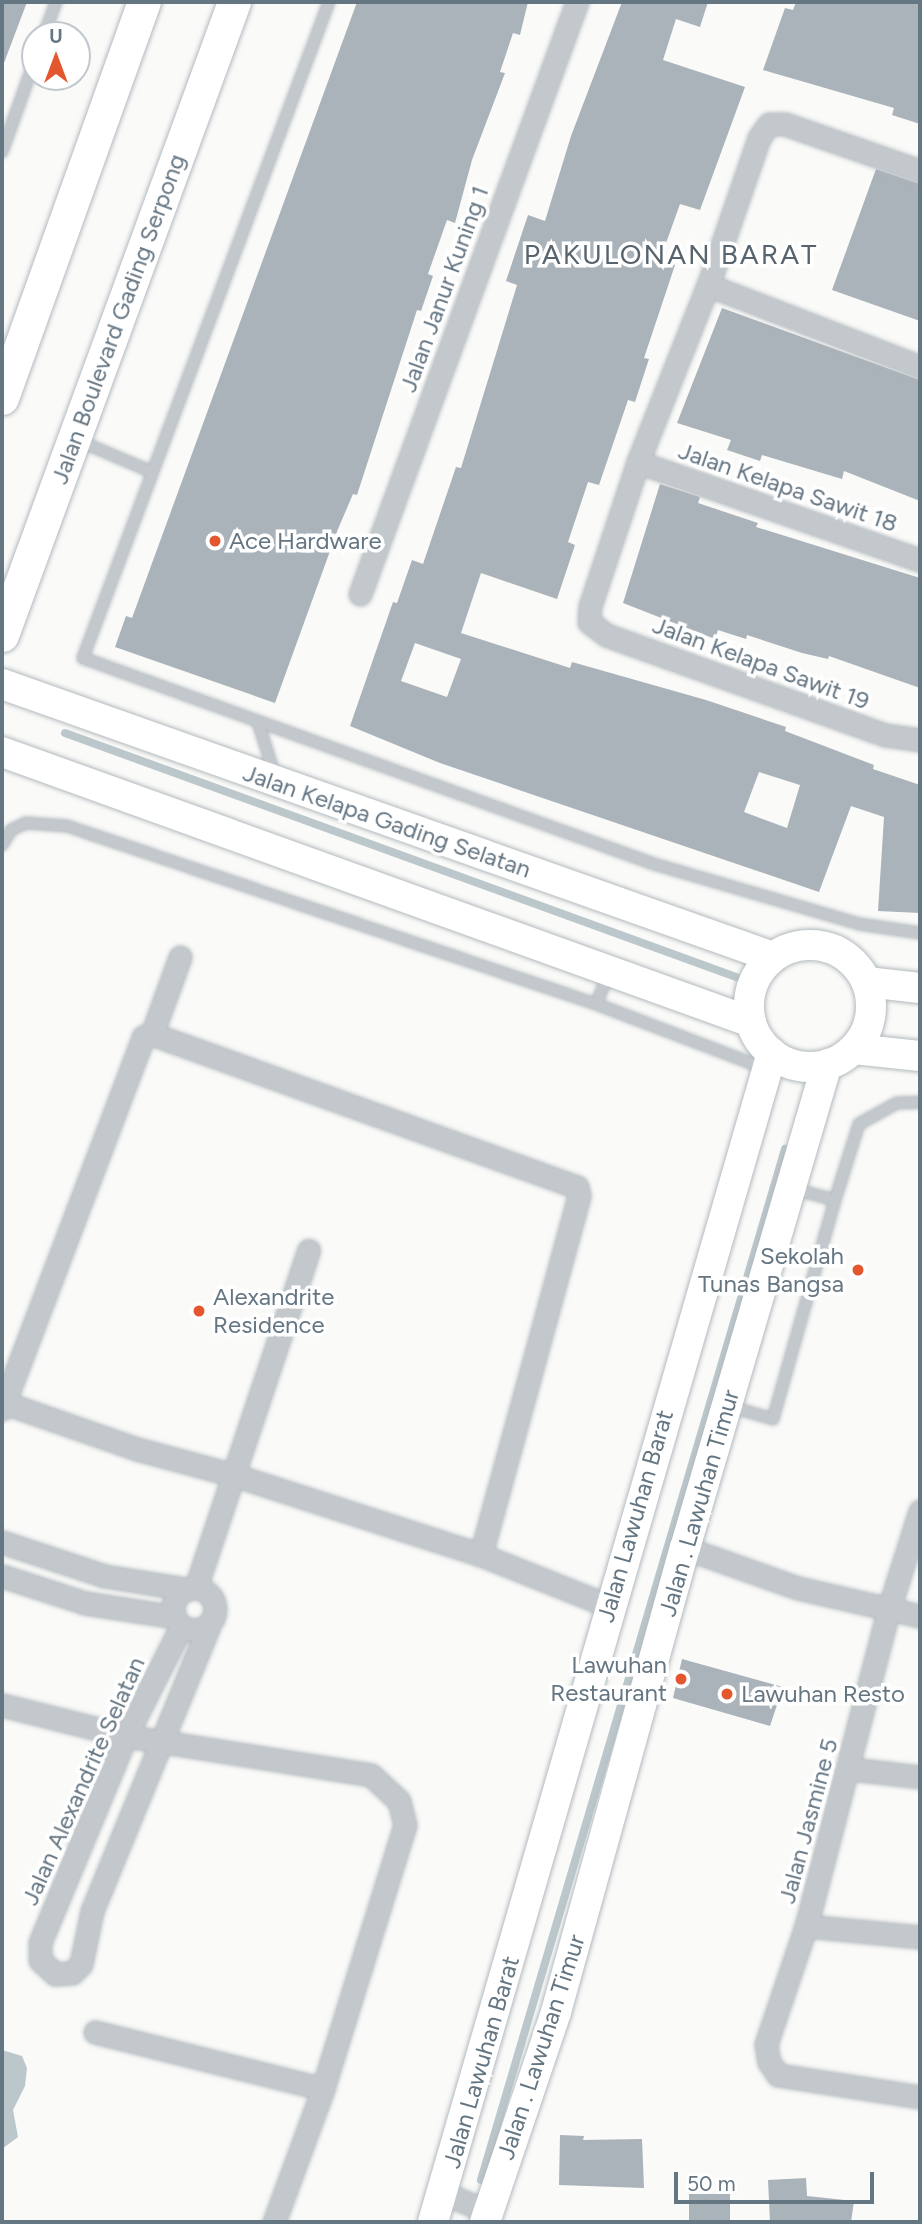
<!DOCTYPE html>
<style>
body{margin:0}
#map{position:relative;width:922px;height:2224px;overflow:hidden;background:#fafaf8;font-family:Figtree,sans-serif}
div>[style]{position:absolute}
.water>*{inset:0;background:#bbc7cb}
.stream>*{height:8px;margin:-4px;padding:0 4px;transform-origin:4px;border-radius:4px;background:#bbc7cb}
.building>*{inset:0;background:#aab3b9}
.roads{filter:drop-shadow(0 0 2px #b3babf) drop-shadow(0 0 2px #b3babf)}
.lane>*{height:10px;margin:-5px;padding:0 5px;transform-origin:5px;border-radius:5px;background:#c3c8cc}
.street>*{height:21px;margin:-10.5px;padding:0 10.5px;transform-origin:10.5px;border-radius:10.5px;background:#c3c8cc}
.street>.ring{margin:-10.5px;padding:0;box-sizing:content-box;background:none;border:21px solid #c3c8cc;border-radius:50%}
.secondary>*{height:30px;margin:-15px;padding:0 15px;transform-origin:15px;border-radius:15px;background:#fff}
.secondary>.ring{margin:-15px;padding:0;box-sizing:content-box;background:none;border:30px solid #fff;border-radius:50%}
.primary>*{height:33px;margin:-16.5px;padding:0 16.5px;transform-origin:16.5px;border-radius:16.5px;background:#fff}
.dots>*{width:19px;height:19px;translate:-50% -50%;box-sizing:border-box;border:4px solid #fff;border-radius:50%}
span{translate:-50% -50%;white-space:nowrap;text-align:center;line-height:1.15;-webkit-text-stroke:7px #fff;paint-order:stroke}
.street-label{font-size:24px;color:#657683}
.poi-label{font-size:24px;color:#657683}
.left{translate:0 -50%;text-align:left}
.right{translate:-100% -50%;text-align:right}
.quarter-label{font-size:28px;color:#57646e;letter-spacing:2px}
.frame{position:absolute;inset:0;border:4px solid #657683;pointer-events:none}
.north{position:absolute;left:21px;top:21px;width:70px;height:70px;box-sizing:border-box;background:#fff;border:2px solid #c1c8cd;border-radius:50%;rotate:0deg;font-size:19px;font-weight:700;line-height:28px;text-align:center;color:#657683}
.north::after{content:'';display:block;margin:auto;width:24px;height:32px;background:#e4572e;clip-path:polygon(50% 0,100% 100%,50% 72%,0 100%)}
.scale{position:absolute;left:674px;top:2172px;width:200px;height:32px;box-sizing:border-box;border:4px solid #657683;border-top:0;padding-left:9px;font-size:21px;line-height:24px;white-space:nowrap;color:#657683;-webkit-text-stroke:5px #fff;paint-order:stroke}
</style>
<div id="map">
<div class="water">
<i style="clip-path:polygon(2px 2050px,22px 2056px,27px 2068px,25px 2086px,13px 2110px,18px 2137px,2px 2149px)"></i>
</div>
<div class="stream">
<i style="left:65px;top:733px;width:714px;rotate:19.98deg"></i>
<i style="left:481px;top:2180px;width:1075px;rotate:-73.57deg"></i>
</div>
<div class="building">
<i style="clip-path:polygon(2px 2px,27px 2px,4px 63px,2px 63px)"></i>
<i style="clip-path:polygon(357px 2px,528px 2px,520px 35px,513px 33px,500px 72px,505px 73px,472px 160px,455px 223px,447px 220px,428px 274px,433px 276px,421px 311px,417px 310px,357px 495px,353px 494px,338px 529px,275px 703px,115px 647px,126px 616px,132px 618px)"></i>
<i style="clip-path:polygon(evenodd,622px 2px,708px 2px,700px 27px,676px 19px,663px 60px,745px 87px,700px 210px,680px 204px,660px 260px,675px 265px,644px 358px,649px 359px,635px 402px,628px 400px,599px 485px,588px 482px,568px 542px,575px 545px,557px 599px,481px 573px,461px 633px,570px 668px,572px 662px,706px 700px,786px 727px,785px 731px,874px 765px,873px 769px,920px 785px,920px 913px,878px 911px,884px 817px,851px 806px,819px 892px,440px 763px,350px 726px,393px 602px,397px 603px,412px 560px,423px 564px,456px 467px,461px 468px,517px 285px,506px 281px,528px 215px,545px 221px,571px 136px,622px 2px,415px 643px,461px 659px,447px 697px,401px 681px,415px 643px,622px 2px,759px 772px,800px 785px,787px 828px,744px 812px,759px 772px)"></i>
<i style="clip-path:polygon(796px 2px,920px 2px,920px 124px,892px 115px,894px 108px,763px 70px,785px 8px,793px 10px)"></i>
<i style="clip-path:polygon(876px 169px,920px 184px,920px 321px,832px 290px)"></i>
<i style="clip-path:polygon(722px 308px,920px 380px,920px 501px,844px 471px,842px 479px,762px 455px,760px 461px,727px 450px,731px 440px,677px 423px)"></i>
<i style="clip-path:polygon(660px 484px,700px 497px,698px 503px,758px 523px,756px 527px,920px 578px,920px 688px,829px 656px,828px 659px,802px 653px,747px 635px,746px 639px,718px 630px,715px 639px,623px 603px)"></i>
<i style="clip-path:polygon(682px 1659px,783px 1687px,770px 1726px,673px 1698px)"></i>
<i style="clip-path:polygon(560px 2135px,584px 2136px,583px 2140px,642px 2139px,644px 2188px,559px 2185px)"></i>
<i style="clip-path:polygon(806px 2178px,807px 2196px,854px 2201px,851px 2222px,770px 2222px,768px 2180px)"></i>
<i style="clip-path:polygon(689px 2194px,730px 2194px,730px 2222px,689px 2222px)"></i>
</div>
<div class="roads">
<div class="lane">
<i style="left:329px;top:2px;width:701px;rotate:110.56deg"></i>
<i style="left:83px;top:658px;width:607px;rotate:19.84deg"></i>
<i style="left:654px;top:864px;width:214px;rotate:16.3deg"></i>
<i style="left:859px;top:924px;width:62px;rotate:8.4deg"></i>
<i style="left:44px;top:35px;width:35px;rotate:-70deg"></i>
<i style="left:2px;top:152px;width:98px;rotate:-70.3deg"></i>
<i style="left:77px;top:440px;width:82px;rotate:23.1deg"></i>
<i style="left:258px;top:722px;width:57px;rotate:72.5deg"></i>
<i style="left:2px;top:845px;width:17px;rotate:-59deg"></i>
<i style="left:11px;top:830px;width:17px;rotate:-25deg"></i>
<i style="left:26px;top:823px;width:41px;rotate:4.2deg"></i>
<i style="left:67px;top:826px;width:558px;rotate:18.6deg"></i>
<i style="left:596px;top:1004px;width:182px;rotate:20.9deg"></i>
<i style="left:596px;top:1004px;width:33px;rotate:-67deg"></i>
<i style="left:793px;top:1189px;width:43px;rotate:14.7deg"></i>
<i style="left:835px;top:1200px;width:80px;rotate:-72.5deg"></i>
<i style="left:859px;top:1124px;width:43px;rotate:-28.9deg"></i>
<i style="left:897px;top:1103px;width:23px;rotate:-2deg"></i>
<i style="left:728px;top:1406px;width:47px;rotate:16.1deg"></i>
<i style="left:773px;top:1419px;width:228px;rotate:-74.2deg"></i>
</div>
<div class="street">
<i style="left:920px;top:171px;width:143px;rotate:-160.8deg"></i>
<i style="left:785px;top:124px;width:16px;rotate:180deg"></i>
<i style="left:769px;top:124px;width:17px;rotate:126deg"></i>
<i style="left:759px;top:138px;width:156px;rotate:109.1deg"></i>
<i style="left:708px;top:285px;width:190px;rotate:111.6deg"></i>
<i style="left:638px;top:462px;width:152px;rotate:108.4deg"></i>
<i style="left:590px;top:606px;width:16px;rotate:94deg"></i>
<i style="left:589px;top:622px;width:21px;rotate:37deg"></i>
<i style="left:606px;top:635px;width:296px;rotate:19.7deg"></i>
<i style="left:885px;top:735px;width:35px;rotate:8deg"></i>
<i style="left:708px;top:285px;width:227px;rotate:21.1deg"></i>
<i style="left:638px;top:462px;width:299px;rotate:19.2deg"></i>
<i style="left:360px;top:594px;width:631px;rotate:-69.87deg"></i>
<i style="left:152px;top:1034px;width:82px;rotate:-70deg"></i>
<i style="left:5px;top:1403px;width:140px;rotate:19.2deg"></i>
<i style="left:137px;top:1449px;width:104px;rotate:15.1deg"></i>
<i style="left:237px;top:1476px;width:256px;rotate:17.9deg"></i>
<i style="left:481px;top:1555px;width:138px;rotate:21.7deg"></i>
<i style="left:2px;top:1409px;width:398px;rotate:-69.2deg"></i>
<i style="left:143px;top:1037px;width:9px;rotate:-18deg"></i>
<i style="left:152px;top:1034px;width:452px;rotate:19.8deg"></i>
<i style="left:577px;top:1187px;width:9px;rotate:77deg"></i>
<i style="left:579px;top:1196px;width:372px;rotate:105.3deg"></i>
<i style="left:920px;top:1511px;width:106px;rotate:107.6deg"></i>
<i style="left:888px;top:1612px;width:325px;rotate:104.6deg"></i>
<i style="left:806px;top:1926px;width:125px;rotate:108.7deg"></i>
<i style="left:766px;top:2044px;width:18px;rotate:81deg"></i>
<i style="left:769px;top:2062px;width:16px;rotate:55deg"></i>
<i style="left:778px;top:2075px;width:144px;rotate:8.8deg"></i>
<i style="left:2px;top:1542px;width:108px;rotate:18.3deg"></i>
<i style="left:105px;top:1576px;width:81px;rotate:9.2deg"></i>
<i style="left:685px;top:1548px;width:120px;rotate:19.5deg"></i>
<i style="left:798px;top:1588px;width:125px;rotate:12.9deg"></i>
<i style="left:2px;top:1576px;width:87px;rotate:18deg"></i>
<i style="left:85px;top:1603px;width:91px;rotate:8.8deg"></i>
<i style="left:196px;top:1587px;width:355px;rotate:-71.5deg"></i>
<i class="ring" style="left:173px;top:1588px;width:21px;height:21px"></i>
<i style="left:181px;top:1627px;width:122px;rotate:116.8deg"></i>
<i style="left:126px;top:1736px;width:224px;rotate:112.6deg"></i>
<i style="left:40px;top:1943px;width:17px;rotate:90deg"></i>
<i style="left:40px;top:1960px;width:21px;rotate:43deg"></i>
<i style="left:55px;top:1974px;width:17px;rotate:-3deg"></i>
<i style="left:72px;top:1973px;width:13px;rotate:-45deg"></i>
<i style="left:81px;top:1964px;width:54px;rotate:-78.3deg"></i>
<i style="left:92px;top:1911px;width:313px;rotate:-67.7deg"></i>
<i style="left:2px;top:1705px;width:128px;rotate:14deg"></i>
<i style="left:126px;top:1736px;width:248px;rotate:9deg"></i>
<i style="left:371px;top:1775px;width:38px;rotate:43deg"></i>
<i style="left:399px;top:1801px;width:25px;rotate:76deg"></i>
<i style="left:405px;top:1825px;width:276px;rotate:107.3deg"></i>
<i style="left:323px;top:2089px;width:142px;rotate:110.2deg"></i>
<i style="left:851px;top:1769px;width:69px;rotate:6.6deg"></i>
<i style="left:806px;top:1926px;width:115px;rotate:5.5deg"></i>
<i style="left:95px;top:2032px;width:235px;rotate:14deg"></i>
<i style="left:444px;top:2193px;width:48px;rotate:23.4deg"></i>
</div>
<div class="secondary">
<i style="left:2px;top:684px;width:818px;rotate:19.5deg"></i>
<i style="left:2px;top:752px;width:796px;rotate:19.82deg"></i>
<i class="ring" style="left:749px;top:945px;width:92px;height:92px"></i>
<i style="left:867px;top:982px;width:53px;rotate:6.5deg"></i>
<i style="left:854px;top:1049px;width:66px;rotate:6.1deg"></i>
<i style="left:433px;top:2222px;width:1217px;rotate:-73.83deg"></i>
<i style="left:485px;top:2222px;width:222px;rotate:-71.3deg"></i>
<i style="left:556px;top:2012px;width:482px;rotate:-74.5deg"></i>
<i style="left:685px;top:1548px;width:504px;rotate:-73.65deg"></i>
</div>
<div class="primary">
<i style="left:2px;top:398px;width:421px;rotate:-70.3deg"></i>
<i style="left:2px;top:635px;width:674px;rotate:-69.87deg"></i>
</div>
</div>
<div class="dots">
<i style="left:215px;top:541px;background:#e4572e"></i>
<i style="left:858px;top:1270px;background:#e4572e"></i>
<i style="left:199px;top:1311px;background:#e4572e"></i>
<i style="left:681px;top:1679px;background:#e4572e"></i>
<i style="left:727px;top:1694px;background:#e4572e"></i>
</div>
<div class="street-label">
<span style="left:444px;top:289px;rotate:-70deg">Jalan Janur Kuning 1</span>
<span style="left:118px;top:319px;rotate:-70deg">Jalan Boulevard Gading Serpong</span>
<span style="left:788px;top:487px;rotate:19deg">Jalan Kelapa Sawit 18</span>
<span style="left:761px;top:663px;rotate:20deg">Jalan Kelapa Sawit 19</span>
<span style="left:387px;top:821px;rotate:19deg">Jalan Kelapa Gading Selatan</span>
<span style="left:699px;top:1503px;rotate:-74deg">Jalan . Lawuhan Timur</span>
<span style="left:635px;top:1516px;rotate:-74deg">Jalan Lawuhan Barat</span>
<span style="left:83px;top:1781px;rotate:-66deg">Jalan Alexandrite Selatan</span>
<span style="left:808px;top:1821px;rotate:-75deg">Jalan Jasmine 5</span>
<span style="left:541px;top:2047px;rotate:-72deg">Jalan . Lawuhan Timur</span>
<span style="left:481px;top:2062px;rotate:-74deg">Jalan Lawuhan Barat</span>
</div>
<div class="poi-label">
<span class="left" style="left:229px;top:541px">Ace Hardware</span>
<span class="right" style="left:844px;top:1270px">Sekolah<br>Tunas Bangsa</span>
<span class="left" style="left:213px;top:1311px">Alexandrite<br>Residence</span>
<span class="right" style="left:667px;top:1679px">Lawuhan<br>Restaurant</span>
<span class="left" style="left:741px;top:1694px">Lawuhan Resto</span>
</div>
<div class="quarter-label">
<span style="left:671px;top:254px">PAKULONAN BARAT</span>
</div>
<div class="frame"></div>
<div class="north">U</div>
<div class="scale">50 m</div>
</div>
